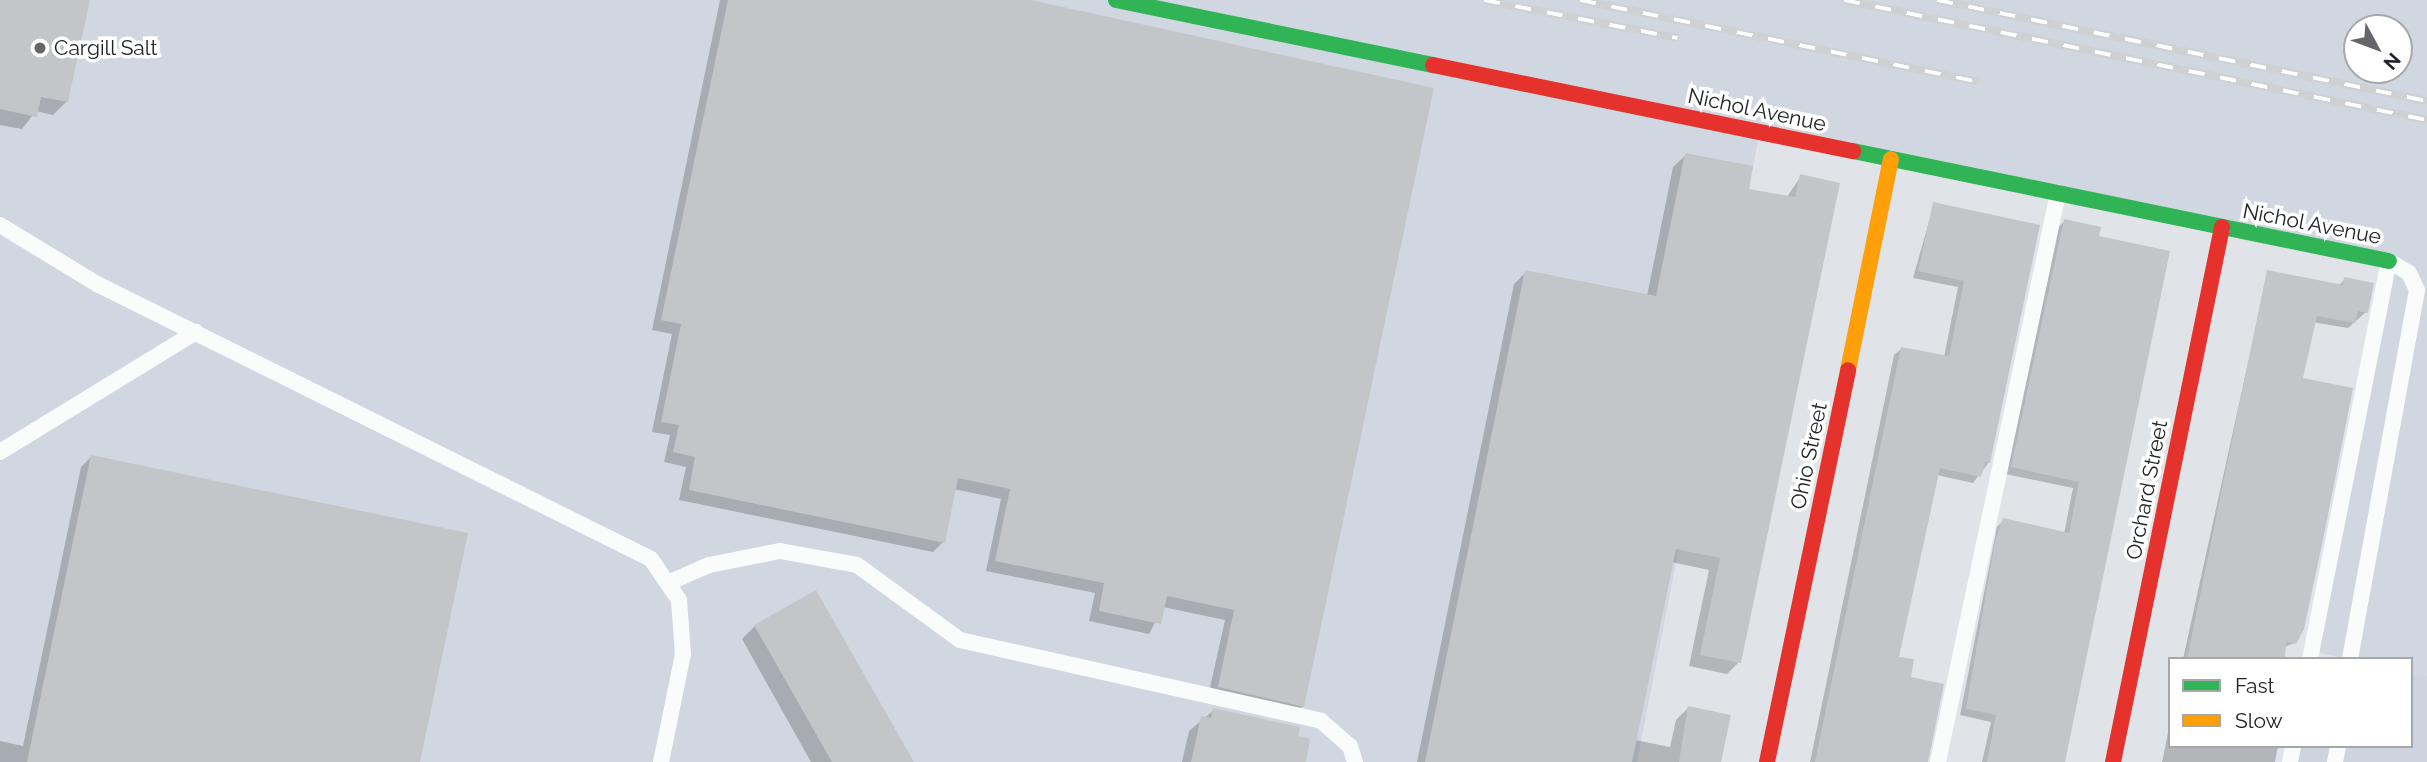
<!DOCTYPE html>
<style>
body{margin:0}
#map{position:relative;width:2427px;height:762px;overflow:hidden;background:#e0e3e7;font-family:Raleway,sans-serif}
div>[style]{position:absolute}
.built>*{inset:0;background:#d1d7e0}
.green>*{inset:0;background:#cdd4e0}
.shadow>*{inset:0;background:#0003}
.building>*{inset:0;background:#c3c6c9}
.lane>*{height:16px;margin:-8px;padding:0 8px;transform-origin:8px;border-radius:8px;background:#fafbfb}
.fast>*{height:16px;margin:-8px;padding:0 8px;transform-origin:8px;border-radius:8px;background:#30b455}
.slow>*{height:16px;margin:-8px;padding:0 8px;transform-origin:8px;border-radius:8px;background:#ff9f0a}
.jam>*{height:16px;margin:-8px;padding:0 8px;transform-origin:8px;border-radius:8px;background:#e5322d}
.rail>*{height:8px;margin-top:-4px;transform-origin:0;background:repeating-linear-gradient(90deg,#fff 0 16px,#cfd0d2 0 32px);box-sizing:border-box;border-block:2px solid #cfd0d2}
.dots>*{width:19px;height:19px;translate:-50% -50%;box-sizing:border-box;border:4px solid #fff;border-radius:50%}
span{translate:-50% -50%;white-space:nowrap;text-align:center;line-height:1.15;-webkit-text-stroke:7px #fff;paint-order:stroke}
.poi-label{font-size:21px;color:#212326}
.left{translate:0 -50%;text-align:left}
.street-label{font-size:21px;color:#212326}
.legend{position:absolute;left:2168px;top:657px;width:245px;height:91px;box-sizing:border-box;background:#fff;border:2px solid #a6a7a8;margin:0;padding:9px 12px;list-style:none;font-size:21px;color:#212326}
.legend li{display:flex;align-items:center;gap:14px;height:35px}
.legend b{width:35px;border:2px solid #a6a7a8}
.north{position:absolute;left:2343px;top:14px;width:70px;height:70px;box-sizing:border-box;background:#fff;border:2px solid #a6a7a8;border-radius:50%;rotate:131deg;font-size:19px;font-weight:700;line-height:28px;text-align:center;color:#212326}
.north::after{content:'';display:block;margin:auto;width:24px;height:32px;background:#64666a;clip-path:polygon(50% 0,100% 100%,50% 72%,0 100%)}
</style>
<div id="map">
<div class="built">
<i style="clip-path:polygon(evenodd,0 0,2427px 0,2427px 676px,2411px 673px,2411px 659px,2348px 659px,2312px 651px,2388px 261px,1760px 131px,1637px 762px,0 762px,0 0,2357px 28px,2399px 28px,2399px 70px,2357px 70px,2357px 28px)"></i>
</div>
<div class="green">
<i style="clip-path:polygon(2411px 673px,2427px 676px,2427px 762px,2290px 762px,2293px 746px,2411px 746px)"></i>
</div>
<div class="shadow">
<i style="clip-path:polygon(0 0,88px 0,67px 101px,53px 115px,36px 111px,22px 129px,0 125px)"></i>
<i style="clip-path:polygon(720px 0,1013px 0,1303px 706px,1292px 716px,1208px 697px,1225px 620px,1163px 607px,1149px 634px,1089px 621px,1095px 593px,986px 571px,1001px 499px,954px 489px,943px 542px,933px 552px,679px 500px,686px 467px,664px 462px,670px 435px,652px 432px,672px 334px,652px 330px)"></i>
<i style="clip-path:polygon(1686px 155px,1747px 191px,1787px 197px,1801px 176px,1739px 662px,1727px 674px,1689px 666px,1709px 570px,1671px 562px,1635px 740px,1670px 747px,1676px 720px,1688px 708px,1719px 762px,1417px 762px,1514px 284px,1526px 272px,1647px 296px,1673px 167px)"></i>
<i style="clip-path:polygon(1934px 204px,2038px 227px,1989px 462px,1973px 483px,1937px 475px,1897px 658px,1909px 679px,1927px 762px,1810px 762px,1894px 355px,1901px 349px,1944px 357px,1958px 287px,1913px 278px)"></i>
<i style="clip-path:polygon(2065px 221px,2099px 228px,2063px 762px,1982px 762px,1991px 722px,1960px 715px,1997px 527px,2004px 520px,2064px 534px,2073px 488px,2005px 474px,2058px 227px)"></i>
<i style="clip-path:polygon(2268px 272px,2339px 285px,2345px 279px,2366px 312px,2348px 328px,2312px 322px,2301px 379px,2294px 643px,2282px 648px,2280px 659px,2183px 659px)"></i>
<i style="clip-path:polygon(91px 457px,418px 762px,0 762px,0 741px,23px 746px,81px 467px)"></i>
<i style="clip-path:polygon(755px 626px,912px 762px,811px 762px,742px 639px)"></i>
<i style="clip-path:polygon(1214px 710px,1296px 738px,1304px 762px,1182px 762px,1189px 731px)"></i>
<i style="clip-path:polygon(2170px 723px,2170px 746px,2278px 746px,2275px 762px,2162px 762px)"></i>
</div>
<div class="building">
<i style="clip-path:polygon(0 0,90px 0,68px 102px,41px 97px,37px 117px,0 109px)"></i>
<i style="clip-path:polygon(728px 0,1031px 0,1434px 88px,1304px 707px,1218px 687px,1234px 610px,1167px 596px,1161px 624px,1099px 611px,1104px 583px,995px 561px,1010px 489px,958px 478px,945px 543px,689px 490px,695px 457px,673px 452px,679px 425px,661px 422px,681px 324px,661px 320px)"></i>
<i style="clip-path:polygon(1685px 153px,1753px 166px,1749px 189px,1795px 197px,1800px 174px,1840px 183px,1741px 663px,1700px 655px,1720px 558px,1676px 549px,1632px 762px,1425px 762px,1525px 270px,1656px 296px)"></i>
<i style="clip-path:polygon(1933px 202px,2040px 225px,1990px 463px,1985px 462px,1981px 477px,1940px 468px,1899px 657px,1914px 659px,1911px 677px,1944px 684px,1928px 762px,1815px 762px,1901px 347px,1949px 356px,1964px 281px,1918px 271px)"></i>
<i style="clip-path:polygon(2064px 219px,2101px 227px,2099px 236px,2170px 251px,2065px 762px,1987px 762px,1996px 715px,1966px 709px,1995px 541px,2003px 518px,2069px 533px,2079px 482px,2011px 467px)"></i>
<i style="clip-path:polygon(2267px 270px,2343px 285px,2344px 277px,2374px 283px,2368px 313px,2358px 311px,2355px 323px,2317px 316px,2303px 378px,2353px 388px,2325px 530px,2304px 629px,2296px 644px,2286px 642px,2285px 659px,2187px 659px)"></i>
<i style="clip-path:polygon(91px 455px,468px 533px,420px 762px,27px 762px)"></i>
<i style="clip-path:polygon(816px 590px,914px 762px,832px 762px,754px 625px)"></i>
<i style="clip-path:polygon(1688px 706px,1731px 715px,1721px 762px,1679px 762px)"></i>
<i style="clip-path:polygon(1213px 708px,1300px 727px,1298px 736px,1310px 739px,1306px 762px,1191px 762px,1201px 716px,1211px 718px)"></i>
</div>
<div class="lane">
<i style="left:0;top:225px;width:114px;rotate:31.3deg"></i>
<i style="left:97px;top:284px;width:618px;rotate:26.4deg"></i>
<i style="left:651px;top:559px;width:50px;rotate:55.7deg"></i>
<i style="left:679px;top:600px;width:54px;rotate:85.8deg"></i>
<i style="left:683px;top:654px;width:110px;rotate:101.5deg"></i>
<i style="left:0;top:452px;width:230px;rotate:-31.5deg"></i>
<i style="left:668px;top:583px;width:45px;rotate:-23.7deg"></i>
<i style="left:709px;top:565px;width:72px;rotate:-11.2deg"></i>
<i style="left:780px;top:551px;width:78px;rotate:10.3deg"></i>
<i style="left:857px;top:565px;width:127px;rotate:36.1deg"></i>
<i style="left:960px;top:640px;width:370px;rotate:12.6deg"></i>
<i style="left:1321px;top:721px;width:38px;rotate:41deg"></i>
<i style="left:1350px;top:746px;width:17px;rotate:73deg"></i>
<i style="left:2310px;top:659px;width:406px;rotate:-78.8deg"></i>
<i style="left:2389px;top:261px;width:23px;rotate:31deg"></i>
<i style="left:2409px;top:273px;width:19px;rotate:65deg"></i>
<i style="left:2417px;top:290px;width:375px;rotate:100.3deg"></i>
<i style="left:1938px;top:762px;width:582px;rotate:-78.09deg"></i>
<i style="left:2290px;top:762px;width:16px;rotate:-79deg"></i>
<i style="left:2335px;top:762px;width:16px;rotate:-79deg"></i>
</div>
<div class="fast">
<i style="left:1116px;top:0;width:324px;rotate:11.6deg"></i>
<i style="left:1853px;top:151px;width:547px;rotate:11.6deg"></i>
</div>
<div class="slow">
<i style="left:1848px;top:370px;width:215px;rotate:-78.5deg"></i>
</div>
<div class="jam">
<i style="left:1433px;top:65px;width:429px;rotate:11.6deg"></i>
<i style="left:1767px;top:762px;width:400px;rotate:-78.3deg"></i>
<i style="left:2113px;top:762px;width:546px;rotate:-78.48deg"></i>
</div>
<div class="rail">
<i style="left:1484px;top:0;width:197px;rotate:11.1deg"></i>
<i style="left:1580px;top:0;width:407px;rotate:11.6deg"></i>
<i style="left:1844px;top:0;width:595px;rotate:11.63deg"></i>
<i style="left:1937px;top:0;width:500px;rotate:11.65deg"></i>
</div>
<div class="dots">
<i style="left:40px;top:48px;background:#64666a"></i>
</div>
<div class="poi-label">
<span class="left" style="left:54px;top:48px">Cargill Salt</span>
</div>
<div class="street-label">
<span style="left:1757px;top:110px;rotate:12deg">Nichol Avenue</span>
<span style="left:2312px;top:224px;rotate:11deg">Nichol Avenue</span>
<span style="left:1809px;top:456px;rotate:-78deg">Ohio Street</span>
<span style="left:2147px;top:490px;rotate:-79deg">Orchard Street</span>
</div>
<ul class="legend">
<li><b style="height:9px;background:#30b455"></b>Fast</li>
<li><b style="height:9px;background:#ff9f0a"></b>Slow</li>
</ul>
<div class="north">N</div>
</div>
